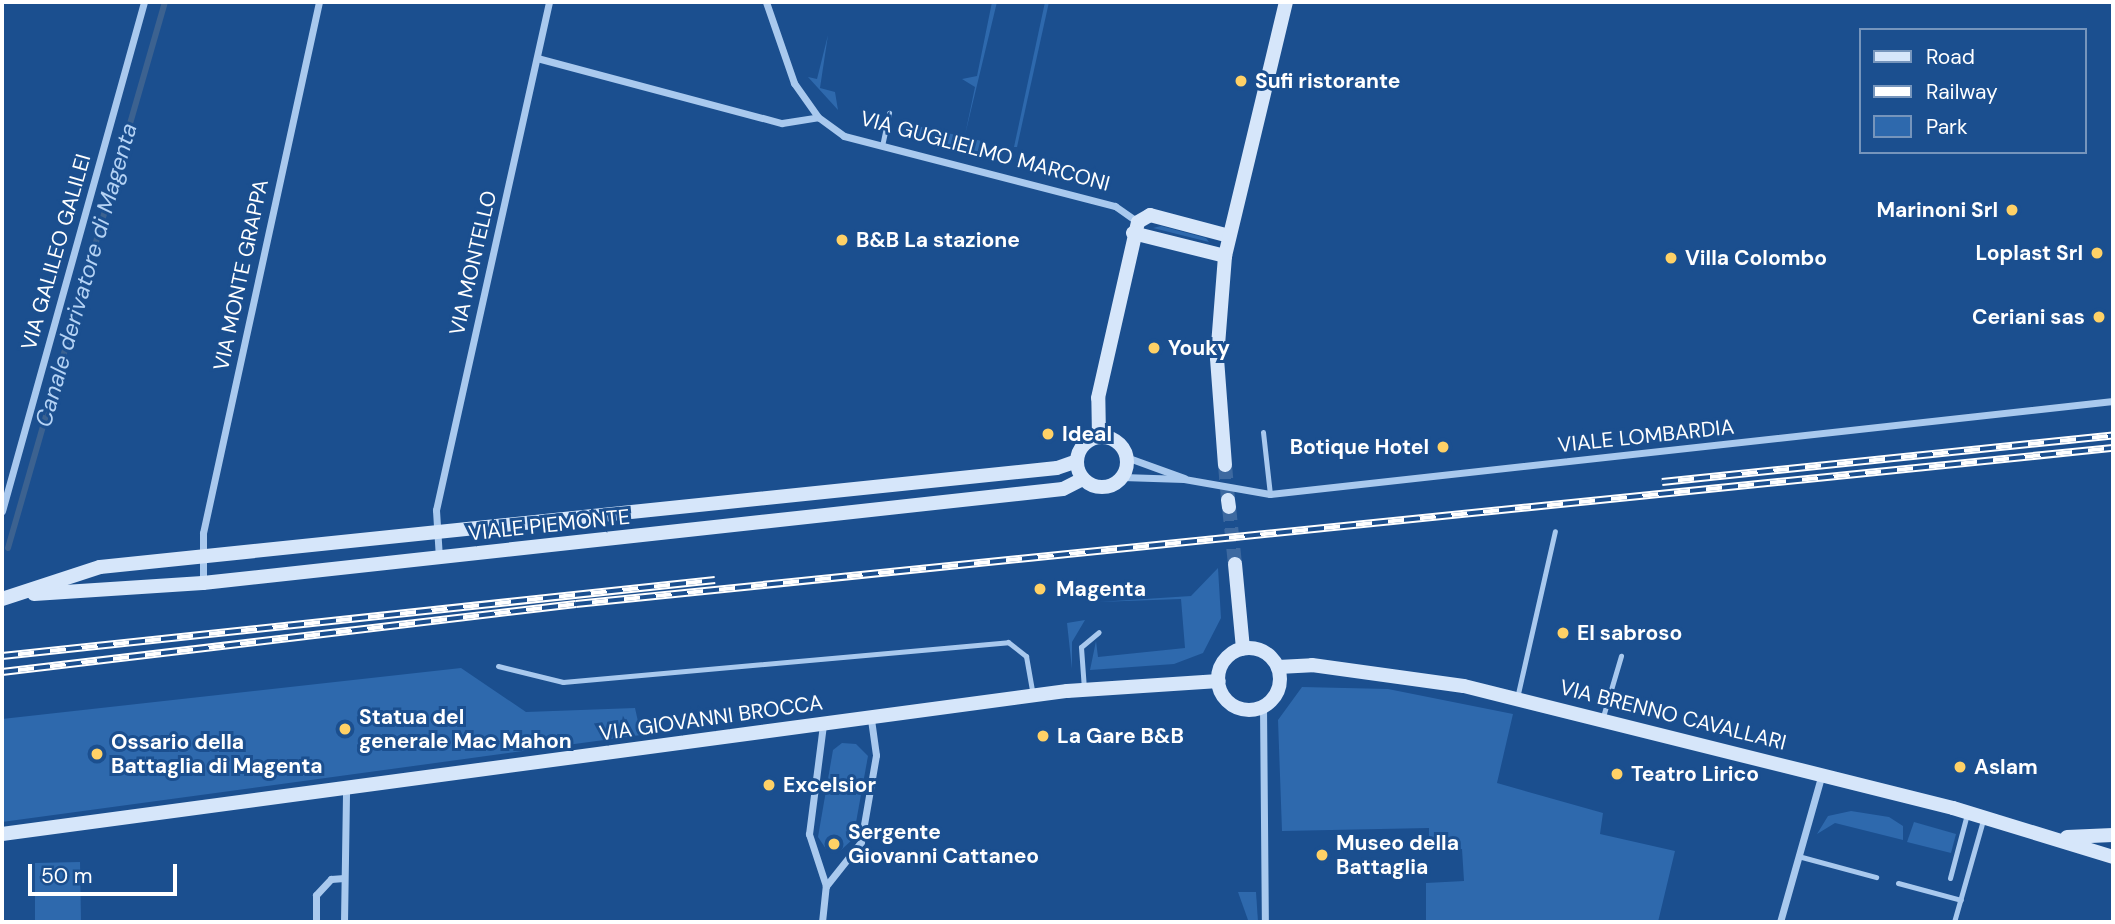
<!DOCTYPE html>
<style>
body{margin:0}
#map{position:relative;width:2115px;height:924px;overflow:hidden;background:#1b4f8f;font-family:"DM Sans",sans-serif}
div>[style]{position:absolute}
.green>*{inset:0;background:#2e69ad}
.stream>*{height:6px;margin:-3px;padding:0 3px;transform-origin:3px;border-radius:3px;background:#3c6290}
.secondary-tunnel>*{height:14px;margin-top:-7px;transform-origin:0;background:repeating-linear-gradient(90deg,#3d69a0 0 14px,transparent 0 21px)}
.lane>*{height:5px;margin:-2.5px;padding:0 2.5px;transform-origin:2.5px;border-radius:2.5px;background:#a9c9ee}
.street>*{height:7px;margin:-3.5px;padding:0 3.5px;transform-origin:3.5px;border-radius:3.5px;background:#a9c9ee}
.secondary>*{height:14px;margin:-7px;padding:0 7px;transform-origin:7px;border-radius:7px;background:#d6e6fa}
.secondary>.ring{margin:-7px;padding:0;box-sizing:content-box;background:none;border:14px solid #d6e6fa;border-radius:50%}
.rail>*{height:8px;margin-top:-4px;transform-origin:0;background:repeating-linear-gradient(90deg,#1b4f8f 0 16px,#fff 0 32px);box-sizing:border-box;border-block:2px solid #fff}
.dots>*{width:19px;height:19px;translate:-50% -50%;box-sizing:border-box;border:4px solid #1b4f8f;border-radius:50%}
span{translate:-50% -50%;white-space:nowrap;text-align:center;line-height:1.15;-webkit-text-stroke:6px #1b4f8f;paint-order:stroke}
.poi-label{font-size:21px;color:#fff;font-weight:700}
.left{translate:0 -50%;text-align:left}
.right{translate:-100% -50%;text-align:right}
.street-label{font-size:21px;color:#fff}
.water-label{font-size:23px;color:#b5d3f5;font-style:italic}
.frame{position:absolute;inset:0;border:4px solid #fff;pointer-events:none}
.legend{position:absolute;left:1859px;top:28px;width:228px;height:126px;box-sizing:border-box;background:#1b4f8f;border:2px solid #7695bc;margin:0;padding:9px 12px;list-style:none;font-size:21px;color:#fff}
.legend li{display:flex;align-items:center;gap:14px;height:35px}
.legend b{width:35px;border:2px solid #7695bc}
.scale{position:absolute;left:28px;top:864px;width:149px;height:32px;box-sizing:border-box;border:4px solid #fff;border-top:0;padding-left:9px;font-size:21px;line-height:24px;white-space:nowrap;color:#fff;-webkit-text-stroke:5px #1b4f8f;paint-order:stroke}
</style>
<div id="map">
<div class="green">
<i style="clip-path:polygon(992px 2px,997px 2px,965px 135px,975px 87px,962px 79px,977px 76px)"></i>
<i style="clip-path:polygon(1045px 2px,1049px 2px,1017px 147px,1014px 147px)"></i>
<i style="clip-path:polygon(828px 35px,820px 88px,835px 92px,838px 110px,808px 77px,817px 79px)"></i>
<i style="clip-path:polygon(900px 122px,982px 141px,980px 152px,898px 132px)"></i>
<i style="clip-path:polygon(1161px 226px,1206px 238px,1209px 242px,1153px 228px)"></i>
<i style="clip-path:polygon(1218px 568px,1221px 618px,1203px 653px,1174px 664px,1090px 670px,1096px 641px,1098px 657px,1185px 648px,1181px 599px,1098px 602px,1191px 596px)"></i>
<i style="clip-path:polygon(1085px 620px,1072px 642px,1072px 669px,1067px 623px)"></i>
<i style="clip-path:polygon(461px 668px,526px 712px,635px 708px,641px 735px,2px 822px,2px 719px)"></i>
<i style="clip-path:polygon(1302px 687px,1388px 689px,1513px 714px,1497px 783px,1603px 813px,1600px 834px,1675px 851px,1658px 922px,1426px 922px,1426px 883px,1464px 881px,1462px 849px,1429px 850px,1429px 828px,1282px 831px,1278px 720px)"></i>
<i style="clip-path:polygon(842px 743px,856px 744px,868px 756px,853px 839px,840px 851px,826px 849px,818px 837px,833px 750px)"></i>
<i style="clip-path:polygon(1851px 811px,1889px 817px,1903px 826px,1903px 840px,1835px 823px,1817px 834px,1828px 816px)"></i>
<i style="clip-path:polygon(1914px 822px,1956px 834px,1951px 853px,1907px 842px)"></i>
<i style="clip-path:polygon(80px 862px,81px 922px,35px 922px,35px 863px)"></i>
<i style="clip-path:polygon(1238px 892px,1256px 892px,1258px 922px,1248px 920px)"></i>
</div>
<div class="stream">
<i style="left:8px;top:548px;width:568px;rotate:-73.96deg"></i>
</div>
<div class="secondary-tunnel">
<i style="left:1225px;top:465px;width:35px;rotate:85deg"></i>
<i style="left:1229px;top:507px;width:57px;rotate:84deg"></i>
</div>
<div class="lane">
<i style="left:882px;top:146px;width:34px;rotate:-78deg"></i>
<i style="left:1263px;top:432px;width:62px;rotate:83.6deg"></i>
<i style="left:498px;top:666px;width:67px;rotate:13.8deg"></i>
<i style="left:563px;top:682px;width:447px;rotate:-5.1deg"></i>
<i style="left:1008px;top:642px;width:23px;rotate:38deg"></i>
<i style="left:1026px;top:656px;width:40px;rotate:80deg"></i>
<i style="left:1084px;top:689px;width:42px;rotate:-94.1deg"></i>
<i style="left:1081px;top:647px;width:23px;rotate:-40deg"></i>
<i style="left:1517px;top:698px;width:171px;rotate:-77.2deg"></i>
<i style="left:1602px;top:720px;width:67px;rotate:-73.5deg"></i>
<i style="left:1798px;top:856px;width:81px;rotate:15.1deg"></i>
<i style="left:1950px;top:878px;width:66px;rotate:-75.1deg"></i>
<i style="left:1898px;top:883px;width:65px;rotate:15.1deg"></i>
<i style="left:1954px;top:922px;width:106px;rotate:-74.1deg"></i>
</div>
<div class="street">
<i style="left:766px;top:2px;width:86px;rotate:70.9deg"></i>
<i style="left:794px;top:83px;width:42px;rotate:54.8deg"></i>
<i style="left:818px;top:117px;width:32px;rotate:36deg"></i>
<i style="left:844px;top:136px;width:280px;rotate:14.5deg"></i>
<i style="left:1115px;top:206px;width:28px;rotate:35deg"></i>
<i style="left:537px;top:58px;width:253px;rotate:14.9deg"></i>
<i style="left:782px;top:123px;width:36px;rotate:-9deg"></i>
<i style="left:1126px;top:457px;width:62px;rotate:19.9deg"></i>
<i style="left:1122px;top:477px;width:62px;rotate:1.8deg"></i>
<i style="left:1184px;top:479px;width:87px;rotate:9.9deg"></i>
<i style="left:1270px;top:494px;width:848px;rotate:-6.3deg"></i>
<i style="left:2px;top:511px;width:528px;rotate:-74.41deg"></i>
<i style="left:439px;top:558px;width:48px;rotate:-93.6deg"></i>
<i style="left:436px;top:510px;width:520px;rotate:-77.46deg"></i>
<i style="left:203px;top:583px;width:50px;rotate:-90deg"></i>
<i style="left:203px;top:533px;width:544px;rotate:-77.68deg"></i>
<i style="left:1263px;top:706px;width:216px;rotate:89.5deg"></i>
<i style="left:826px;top:886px;width:56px;rotate:-51.5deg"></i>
<i style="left:861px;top:842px;width:88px;rotate:-80.2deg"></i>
<i style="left:876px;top:755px;width:37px;rotate:-98deg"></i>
<i style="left:316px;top:922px;width:27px;rotate:-90deg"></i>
<i style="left:316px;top:895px;width:22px;rotate:-47deg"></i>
<i style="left:331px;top:879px;width:13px;rotate:-4deg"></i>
<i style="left:344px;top:922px;width:131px;rotate:-89.1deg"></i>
<i style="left:822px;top:922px;width:36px;rotate:-84deg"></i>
<i style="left:826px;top:886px;width:55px;rotate:-108.1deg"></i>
<i style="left:809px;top:834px;width:111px;rotate:-82.7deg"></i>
<i style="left:1780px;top:922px;width:154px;rotate:-74.2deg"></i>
</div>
<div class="secondary">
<i style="left:1133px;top:233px;width:95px;rotate:14deg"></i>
<i class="ring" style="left:1077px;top:437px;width:36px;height:36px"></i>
<i style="left:1099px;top:437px;width:39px;rotate:-91deg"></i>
<i style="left:1098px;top:398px;width:180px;rotate:-77.2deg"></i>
<i style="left:1138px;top:222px;width:14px;rotate:-30deg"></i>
<i style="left:1150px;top:215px;width:82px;rotate:14.9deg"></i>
<i style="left:1225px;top:465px;width:107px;rotate:-94.3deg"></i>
<i style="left:1217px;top:358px;width:102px;rotate:-85.5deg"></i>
<i style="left:1225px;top:256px;width:261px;rotate:-76.5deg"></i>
<i style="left:1228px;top:500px;width:7px;rotate:82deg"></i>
<i style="left:1235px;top:564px;width:85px;rotate:84.6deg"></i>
<i style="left:34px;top:594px;width:169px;rotate:-3.7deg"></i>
<i style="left:203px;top:583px;width:865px;rotate:-6.24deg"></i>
<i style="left:1063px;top:489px;width:22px;rotate:-27deg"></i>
<i style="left:2px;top:599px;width:103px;rotate:-18.1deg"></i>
<i style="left:100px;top:567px;width:962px;rotate:-5.91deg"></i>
<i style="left:1057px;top:468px;width:21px;rotate:-19deg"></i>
<i class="ring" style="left:1218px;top:648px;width:48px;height:48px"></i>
<i style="left:1278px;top:667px;width:34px;rotate:-3deg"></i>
<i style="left:1312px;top:665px;width:153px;rotate:7.9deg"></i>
<i style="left:1464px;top:686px;width:504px;rotate:14.01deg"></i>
<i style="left:1953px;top:808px;width:167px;rotate:17deg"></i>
<i style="left:2px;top:834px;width:1075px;rotate:-7.65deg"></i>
<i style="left:1067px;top:691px;width:152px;rotate:-3.8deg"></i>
<i style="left:2067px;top:837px;width:46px;rotate:-2.5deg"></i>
</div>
<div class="rail">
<i style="left:1662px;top:482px;width:453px;rotate:-5.9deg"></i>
<i style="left:2px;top:656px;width:717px;rotate:-6.08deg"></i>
<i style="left:2px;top:672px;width:578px;rotate:-6.76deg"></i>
<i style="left:576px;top:604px;width:1545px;rotate:-5.8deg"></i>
</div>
<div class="dots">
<i style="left:1241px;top:81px;background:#ffd166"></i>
<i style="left:2012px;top:210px;background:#ffd166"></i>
<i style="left:842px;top:240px;background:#ffd166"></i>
<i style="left:2097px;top:253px;background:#ffd166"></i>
<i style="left:1671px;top:258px;background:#ffd166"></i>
<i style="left:2099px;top:317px;background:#ffd166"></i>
<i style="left:1154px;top:348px;background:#ffd166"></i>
<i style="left:1048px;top:434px;background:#ffd166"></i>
<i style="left:1443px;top:447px;background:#ffd166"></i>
<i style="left:1040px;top:589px;background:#ffd166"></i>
<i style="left:1563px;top:633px;background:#ffd166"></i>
<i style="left:345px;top:729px;background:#ffd166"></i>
<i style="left:1043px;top:736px;background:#ffd166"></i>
<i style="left:97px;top:754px;background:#ffd166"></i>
<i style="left:1960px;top:767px;background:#ffd166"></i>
<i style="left:1617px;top:774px;background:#ffd166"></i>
<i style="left:769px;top:785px;background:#ffd166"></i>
<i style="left:834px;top:844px;background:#ffd166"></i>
<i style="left:1322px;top:855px;background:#ffd166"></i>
</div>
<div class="poi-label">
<span class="left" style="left:1255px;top:81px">Sufi ristorante</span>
<span class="right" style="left:1998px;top:210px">Marinoni Srl</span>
<span class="left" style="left:856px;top:240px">B&amp;B La stazione</span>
<span class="right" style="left:2083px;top:253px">Loplast Srl</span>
<span class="left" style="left:1685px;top:258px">Villa Colombo</span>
<span class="right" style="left:2085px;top:317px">Ceriani sas</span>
<span class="left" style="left:1168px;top:348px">Youky</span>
<span class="left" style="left:1062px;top:434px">Ideal</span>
<span class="right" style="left:1429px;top:447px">Botique Hotel</span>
<span class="left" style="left:1056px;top:589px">Magenta</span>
<span class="left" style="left:1577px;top:633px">El sabroso</span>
<span class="left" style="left:359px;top:729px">Statua del<br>generale Mac Mahon</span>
<span class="left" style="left:1057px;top:736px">La Gare B&amp;B</span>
<span class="left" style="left:111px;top:754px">Ossario della<br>Battaglia di Magenta</span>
<span class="left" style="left:1974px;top:767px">Aslam</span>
<span class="left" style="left:1631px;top:774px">Teatro Lirico</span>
<span class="left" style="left:783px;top:785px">Excelsior</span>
<span class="left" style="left:848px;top:844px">Sergente<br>Giovanni Cattaneo</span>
<span class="left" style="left:1336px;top:855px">Museo della<br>Battaglia</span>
</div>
<div class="street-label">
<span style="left:985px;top:151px;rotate:15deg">VIA GUGLIELMO MARCONI</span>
<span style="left:56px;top:252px;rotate:-74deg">VIA GALILEO GALILEI</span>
<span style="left:473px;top:263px;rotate:-77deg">VIA MONTELLO</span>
<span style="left:241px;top:275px;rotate:-78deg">VIA MONTE GRAPPA</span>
<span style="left:1646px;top:436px;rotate:-6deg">VIALE LOMBARDIA</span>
<span style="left:549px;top:525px;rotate:-6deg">VIALE PIEMONTE</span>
<span style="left:1673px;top:715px;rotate:14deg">VIA BRENNO CAVALLARI</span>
<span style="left:711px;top:718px;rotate:-8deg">VIA GIOVANNI BROCCA</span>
</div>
<div class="water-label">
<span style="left:86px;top:275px;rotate:-74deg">Canale derivatore di Magenta</span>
</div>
<div class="frame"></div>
<ul class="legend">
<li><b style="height:9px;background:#d6e6fa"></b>Road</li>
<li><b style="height:9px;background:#fff"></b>Railway</li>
<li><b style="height:19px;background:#2e69ad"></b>Park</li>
</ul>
<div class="scale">50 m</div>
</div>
